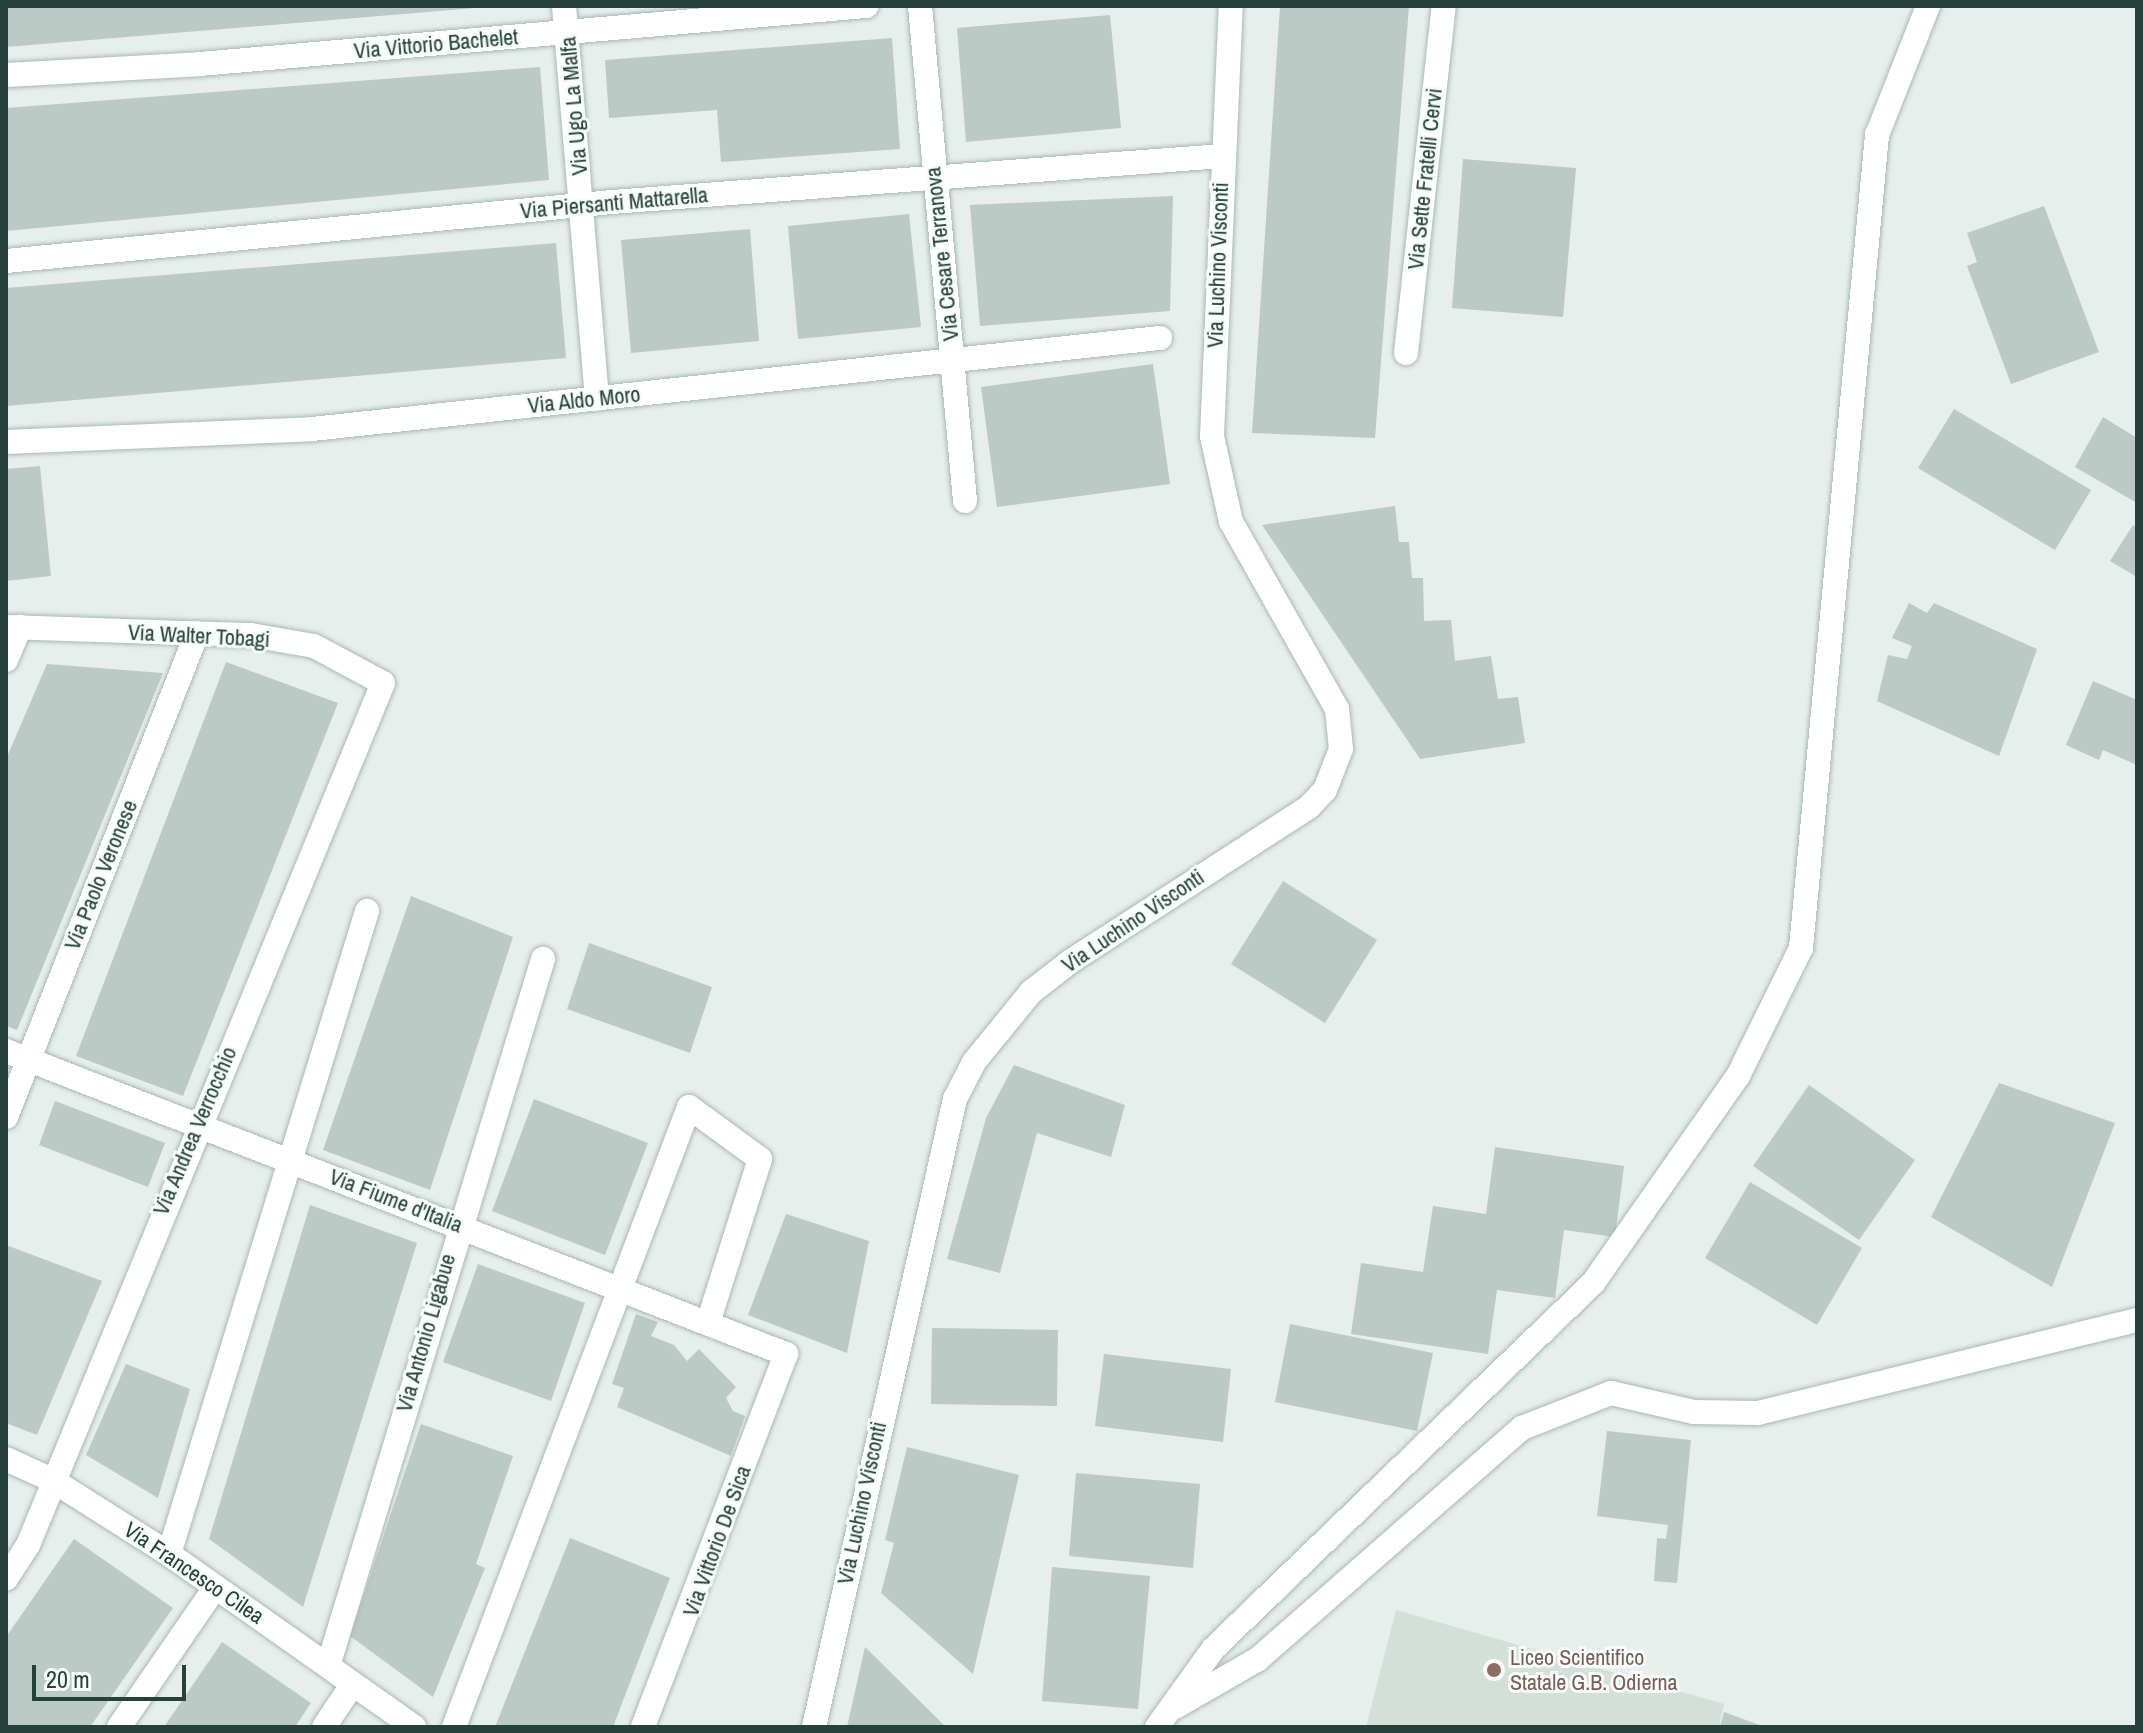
<!DOCTYPE html>
<style>
body{margin:0}
#map{position:relative;width:2143px;height:1733px;overflow:hidden;background:#e6efeb;font-family:"Archivo Narrow",sans-serif}
div>[style]{position:absolute}
.built>*{inset:0;background:#d4dfda}
.building>*{inset:0;background:#bbcac4}
.roads{filter:drop-shadow(0 0 2px #a8b8b2) drop-shadow(0 0 2px #a8b8b2)}
.minor>*{height:24px;margin:-12px;padding:0 12px;transform-origin:12px;border-radius:12px;background:#fff}
.dots>*{width:22px;height:22px;translate:-50% -50%;box-sizing:border-box;border:4px solid #f7fbf9;border-radius:50%}
span{translate:-50% -50%;white-space:nowrap;text-align:center;line-height:1.15;-webkit-text-stroke:6px #f7fbf9;paint-order:stroke}
.street-label{font-size:22px;color:#24423a}
.education-label{font-size:22px;color:#785e54}
.left{translate:0 -50%;text-align:left}
.frame{position:absolute;inset:0;border:8px solid #24423a;pointer-events:none}
.scale{position:absolute;left:32px;top:1665px;width:154px;height:36px;box-sizing:border-box;border:4px solid #24423a;border-top:0;padding-left:10px;font-size:24px;line-height:28px;white-space:nowrap;color:#24423a;-webkit-text-stroke:6px #f7fbf9;paint-order:stroke}
</style>
<div id="map">
<div class="built">
<i style="clip-path:polygon(1396px 1610px,1724px 1704px,1719px 1727px,1366px 1727px)"></i>
</div>
<div class="building">
<i style="clip-path:polygon(6px 6px,475px 6px,475px 8px,6px 47px)"></i>
<i style="clip-path:polygon(1280px 6px,1409px 6px,1375px 438px,1252px 433px)"></i>
<i style="clip-path:polygon(1110px 15px,1121px 128px,966px 142px,957px 28px)"></i>
<i style="clip-path:polygon(892px 38px,900px 149px,721px 162px,717px 110px,609px 118px,605px 60px)"></i>
<i style="clip-path:polygon(540px 67px,549px 180px,6px 231px,6px 108px)"></i>
<i style="clip-path:polygon(1463px 159px,1576px 168px,1563px 317px,1452px 308px)"></i>
<i style="clip-path:polygon(1173px 196px,1170px 311px,980px 326px,970px 205px)"></i>
<i style="clip-path:polygon(2044px 206px,2099px 352px,2011px 384px,1967px 266px,1977px 262px,1967px 233px)"></i>
<i style="clip-path:polygon(909px 214px,921px 327px,798px 339px,788px 226px)"></i>
<i style="clip-path:polygon(750px 229px,759px 341px,631px 353px,621px 240px)"></i>
<i style="clip-path:polygon(556px 243px,566px 358px,6px 406px,6px 288px)"></i>
<i style="clip-path:polygon(1153px 364px,1170px 484px,997px 507px,981px 387px)"></i>
<i style="clip-path:polygon(1954px 409px,2091px 490px,2055px 550px,1918px 468px)"></i>
<i style="clip-path:polygon(2103px 417px,2137px 438px,2137px 503px,2075px 467px)"></i>
<i style="clip-path:polygon(40px 466px,51px 576px,6px 581px,6px 469px)"></i>
<i style="clip-path:polygon(1395px 506px,1399px 542px,1409px 542px,1412px 578px,1423px 578px,1424px 621px,1451px 620px,1455px 661px,1491px 656px,1498px 699px,1518px 697px,1525px 743px,1420px 759px,1262px 525px)"></i>
<i style="clip-path:polygon(2133px 525px,2137px 528px,2137px 577px,2110px 561px)"></i>
<i style="clip-path:polygon(1909px 603px,1927px 613px,1934px 603px,2037px 649px,1999px 756px,1877px 701px,1888px 655px,1907px 659px,1912px 646px,1892px 638px)"></i>
<i style="clip-path:polygon(226px 662px,338px 703px,183px 1096px,76px 1056px)"></i>
<i style="clip-path:polygon(47px 664px,163px 673px,17px 1030px,6px 1026px,6px 759px)"></i>
<i style="clip-path:polygon(2093px 681px,2137px 700px,2137px 765px,2103px 750px,2099px 760px,2066px 745px)"></i>
<i style="clip-path:polygon(1283px 881px,1377px 940px,1325px 1023px,1231px 964px)"></i>
<i style="clip-path:polygon(411px 896px,513px 937px,430px 1190px,323px 1150px)"></i>
<i style="clip-path:polygon(589px 943px,712px 987px,690px 1053px,567px 1009px)"></i>
<i style="clip-path:polygon(1014px 1065px,1125px 1105px,1111px 1157px,1037px 1133px,1000px 1273px,947px 1259px,986px 1118px)"></i>
<i style="clip-path:polygon(1999px 1083px,2115px 1123px,2052px 1287px,1931px 1217px)"></i>
<i style="clip-path:polygon(1809px 1085px,1915px 1160px,1859px 1240px,1753px 1166px)"></i>
<i style="clip-path:polygon(534px 1099px,648px 1143px,605px 1255px,492px 1211px)"></i>
<i style="clip-path:polygon(55px 1101px,165px 1143px,148px 1187px,39px 1145px)"></i>
<i style="clip-path:polygon(1495px 1147px,1624px 1166px,1615px 1237px,1564px 1230px,1555px 1298px,1497px 1290px,1488px 1354px,1351px 1334px,1361px 1263px,1423px 1272px,1433px 1206px,1486px 1214px)"></i>
<i style="clip-path:polygon(1750px 1182px,1862px 1248px,1817px 1325px,1705px 1258px)"></i>
<i style="clip-path:polygon(310px 1205px,417px 1243px,303px 1607px,209px 1539px)"></i>
<i style="clip-path:polygon(786px 1214px,869px 1241px,847px 1353px,748px 1315px)"></i>
<i style="clip-path:polygon(6px 1245px,102px 1281px,37px 1435px,6px 1423px)"></i>
<i style="clip-path:polygon(478px 1264px,585px 1303px,551px 1401px,443px 1362px)"></i>
<i style="clip-path:polygon(636px 1314px,658px 1322px,651px 1336px,674px 1345px,687px 1361px,699px 1349px,736px 1387px,726px 1398px,733px 1411px,745px 1416px,731px 1456px,617px 1407px,624px 1388px,612px 1384px)"></i>
<i style="clip-path:polygon(1290px 1324px,1433px 1353px,1417px 1431px,1275px 1402px)"></i>
<i style="clip-path:polygon(932px 1328px,1058px 1330px,1057px 1406px,931px 1404px)"></i>
<i style="clip-path:polygon(1104px 1354px,1231px 1369px,1223px 1442px,1095px 1426px)"></i>
<i style="clip-path:polygon(126px 1364px,190px 1389px,158px 1498px,86px 1455px)"></i>
<i style="clip-path:polygon(421px 1424px,513px 1456px,476px 1564px,485px 1568px,433px 1697px,350px 1636px)"></i>
<i style="clip-path:polygon(1607px 1431px,1691px 1440px,1677px 1583px,1654px 1581px,1657px 1538px,1666px 1539px,1668px 1525px,1597px 1516px)"></i>
<i style="clip-path:polygon(907px 1447px,1019px 1475px,973px 1674px,881px 1593px,894px 1543px,885px 1540px)"></i>
<i style="clip-path:polygon(1076px 1473px,1200px 1484px,1193px 1568px,1069px 1556px)"></i>
<i style="clip-path:polygon(570px 1538px,670px 1578px,613px 1727px,495px 1727px)"></i>
<i style="clip-path:polygon(74px 1539px,173px 1608px,90px 1727px,6px 1727px,6px 1637px)"></i>
<i style="clip-path:polygon(1052px 1567px,1150px 1576px,1138px 1709px,1042px 1701px)"></i>
<i style="clip-path:polygon(222px 1642px,311px 1703px,295px 1727px,164px 1727px)"></i>
<i style="clip-path:polygon(865px 1647px,946px 1727px,847px 1727px)"></i>
<i style="clip-path:polygon(1724px 1712px,1765px 1727px,1720px 1727px)"></i>
</div>
<div class="roads">
<div class="minor">
<i style="left:564px;top:6px;width:394px;rotate:85.2deg"></i>
<i style="left:920px;top:6px;width:497px;rotate:84.8deg"></i>
<i style="left:6px;top:75px;width:194px;rotate:-3.2deg"></i>
<i style="left:200px;top:64px;width:669px;rotate:-4.98deg"></i>
<i style="left:6px;top:261px;width:609px;rotate:-5.56deg"></i>
<i style="left:612px;top:202px;width:613px;rotate:-4.31deg"></i>
<i style="left:1406px;top:353px;width:349px;rotate:-83.8deg"></i>
<i style="left:6px;top:442px;width:306px;rotate:-2.4deg"></i>
<i style="left:312px;top:429px;width:853px;rotate:-6.13deg"></i>
<i style="left:6px;top:627px;width:245px;rotate:1.9deg"></i>
<i style="left:251px;top:635px;width:64px;rotate:9.9deg"></i>
<i style="left:314px;top:646px;width:78px;rotate:28.2deg"></i>
<i style="left:383px;top:683px;width:932px;rotate:112.38deg"></i>
<i style="left:28px;top:1545px;width:40px;rotate:122.9deg"></i>
<i style="left:6px;top:660px;width:36px;rotate:-67deg"></i>
<i style="left:6px;top:1051px;width:837px;rotate:21.23deg"></i>
<i style="left:786px;top:1354px;width:399px;rotate:111deg"></i>
<i style="left:6px;top:1117px;width:520px;rotate:-68.46deg"></i>
<i style="left:6px;top:1459px;width:51px;rotate:24.5deg"></i>
<i style="left:52px;top:1480px;width:138px;rotate:32.3deg"></i>
<i style="left:169px;top:1554px;width:300px;rotate:35.2deg"></i>
<i style="left:169px;top:1554px;width:673px;rotate:-72.88deg"></i>
<i style="left:329px;top:1663px;width:736px;rotate:-73.09deg"></i>
<i style="left:1175px;top:1707px;width:96px;rotate:-30deg"></i>
<i style="left:1258px;top:1659px;width:351px;rotate:-41.2deg"></i>
<i style="left:1522px;top:1428px;width:96px;rotate:-21.5deg"></i>
<i style="left:1611px;top:1393px;width:85px;rotate:12.9deg"></i>
<i style="left:1694px;top:1412px;width:64px;rotate:0.9deg"></i>
<i style="left:1758px;top:1413px;width:390px;rotate:-13.8deg"></i>
<i style="left:119px;top:1727px;width:169px;rotate:-55.4deg"></i>
<i style="left:324px;top:1727px;width:50px;rotate:-56.3deg"></i>
<i style="left:454px;top:1727px;width:663px;rotate:-69.24deg"></i>
<i style="left:689px;top:1107px;width:88px;rotate:36.2deg"></i>
<i style="left:760px;top:1159px;width:172px;rotate:107.6deg"></i>
<i style="left:814px;top:1727px;width:644px;rotate:-77.35deg"></i>
<i style="left:955px;top:1099px;width:42px;rotate:-62.8deg"></i>
<i style="left:974px;top:1062px;width:90px;rotate:-50.8deg"></i>
<i style="left:1031px;top:992px;width:51px;rotate:-37.8deg"></i>
<i style="left:1071px;top:961px;width:283px;rotate:-32.9deg"></i>
<i style="left:1309px;top:807px;width:23px;rotate:-47deg"></i>
<i style="left:1325px;top:790px;width:44px;rotate:-68.7deg"></i>
<i style="left:1341px;top:749px;width:40px;rotate:-95.7deg"></i>
<i style="left:1337px;top:709px;width:215px;rotate:-119.5deg"></i>
<i style="left:1231px;top:522px;width:88px;rotate:-102.5deg"></i>
<i style="left:1212px;top:436px;width:430px;rotate:-87.5deg"></i>
<i style="left:1157px;top:1727px;width:97px;rotate:-54.2deg"></i>
<i style="left:1214px;top:1648px;width:526px;rotate:-43.92deg"></i>
<i style="left:1593px;top:1283px;width:253px;rotate:-55deg"></i>
<i style="left:1738px;top:1076px;width:143px;rotate:-63.8deg"></i>
<i style="left:1801px;top:948px;width:817px;rotate:-84.66deg"></i>
<i style="left:1877px;top:135px;width:139px;rotate:-68.4deg"></i>
</div>
</div>
<div class="dots">
<i style="left:1494px;top:1670px;background:#8d6e63"></i>
</div>
<div class="street-label">
<span style="left:436px;top:44px;rotate:-5deg">Via Vittorio Bachelet</span>
<span style="left:574px;top:106px;rotate:-95deg">Via Ugo La Malfa</span>
<span style="left:1425px;top:179px;rotate:-84deg">Via Sette Fratelli Cervi</span>
<span style="left:614px;top:203px;rotate:-5deg">Via Piersanti Mattarella</span>
<span style="left:942px;top:254px;rotate:-96deg">Via Cesare Terranova</span>
<span style="left:1218px;top:265px;rotate:-88deg">Via Luchino Visconti</span>
<span style="left:584px;top:400px;rotate:-6deg">Via Aldo Moro</span>
<span style="left:199px;top:636px;rotate:3deg">Via Walter Tobagi</span>
<span style="left:101px;top:875px;rotate:-68deg">Via Paolo Veronese</span>
<span style="left:1133px;top:921px;rotate:-34deg">Via Luchino Visconti</span>
<span style="left:195px;top:1131px;rotate:-67deg">Via Andrea Verrocchio</span>
<span style="left:396px;top:1201px;rotate:21deg">Via Fiume d'Italia</span>
<span style="left:426px;top:1333px;rotate:-74deg">Via Antonio Ligabue</span>
<span style="left:862px;top:1503px;rotate:-78deg">Via Luchino Visconti</span>
<span style="left:717px;top:1541px;rotate:-70deg">Via Vittorio De Sica</span>
<span style="left:194px;top:1573px;rotate:34deg">Via Francesco Cilea</span>
</div>
<div class="education-label">
<span class="left" style="left:1510px;top:1670px">Liceo Scientifico<br>Statale G.B. Odierna</span>
</div>
<div class="frame"></div>
<div class="scale">20 m</div>
</div>
